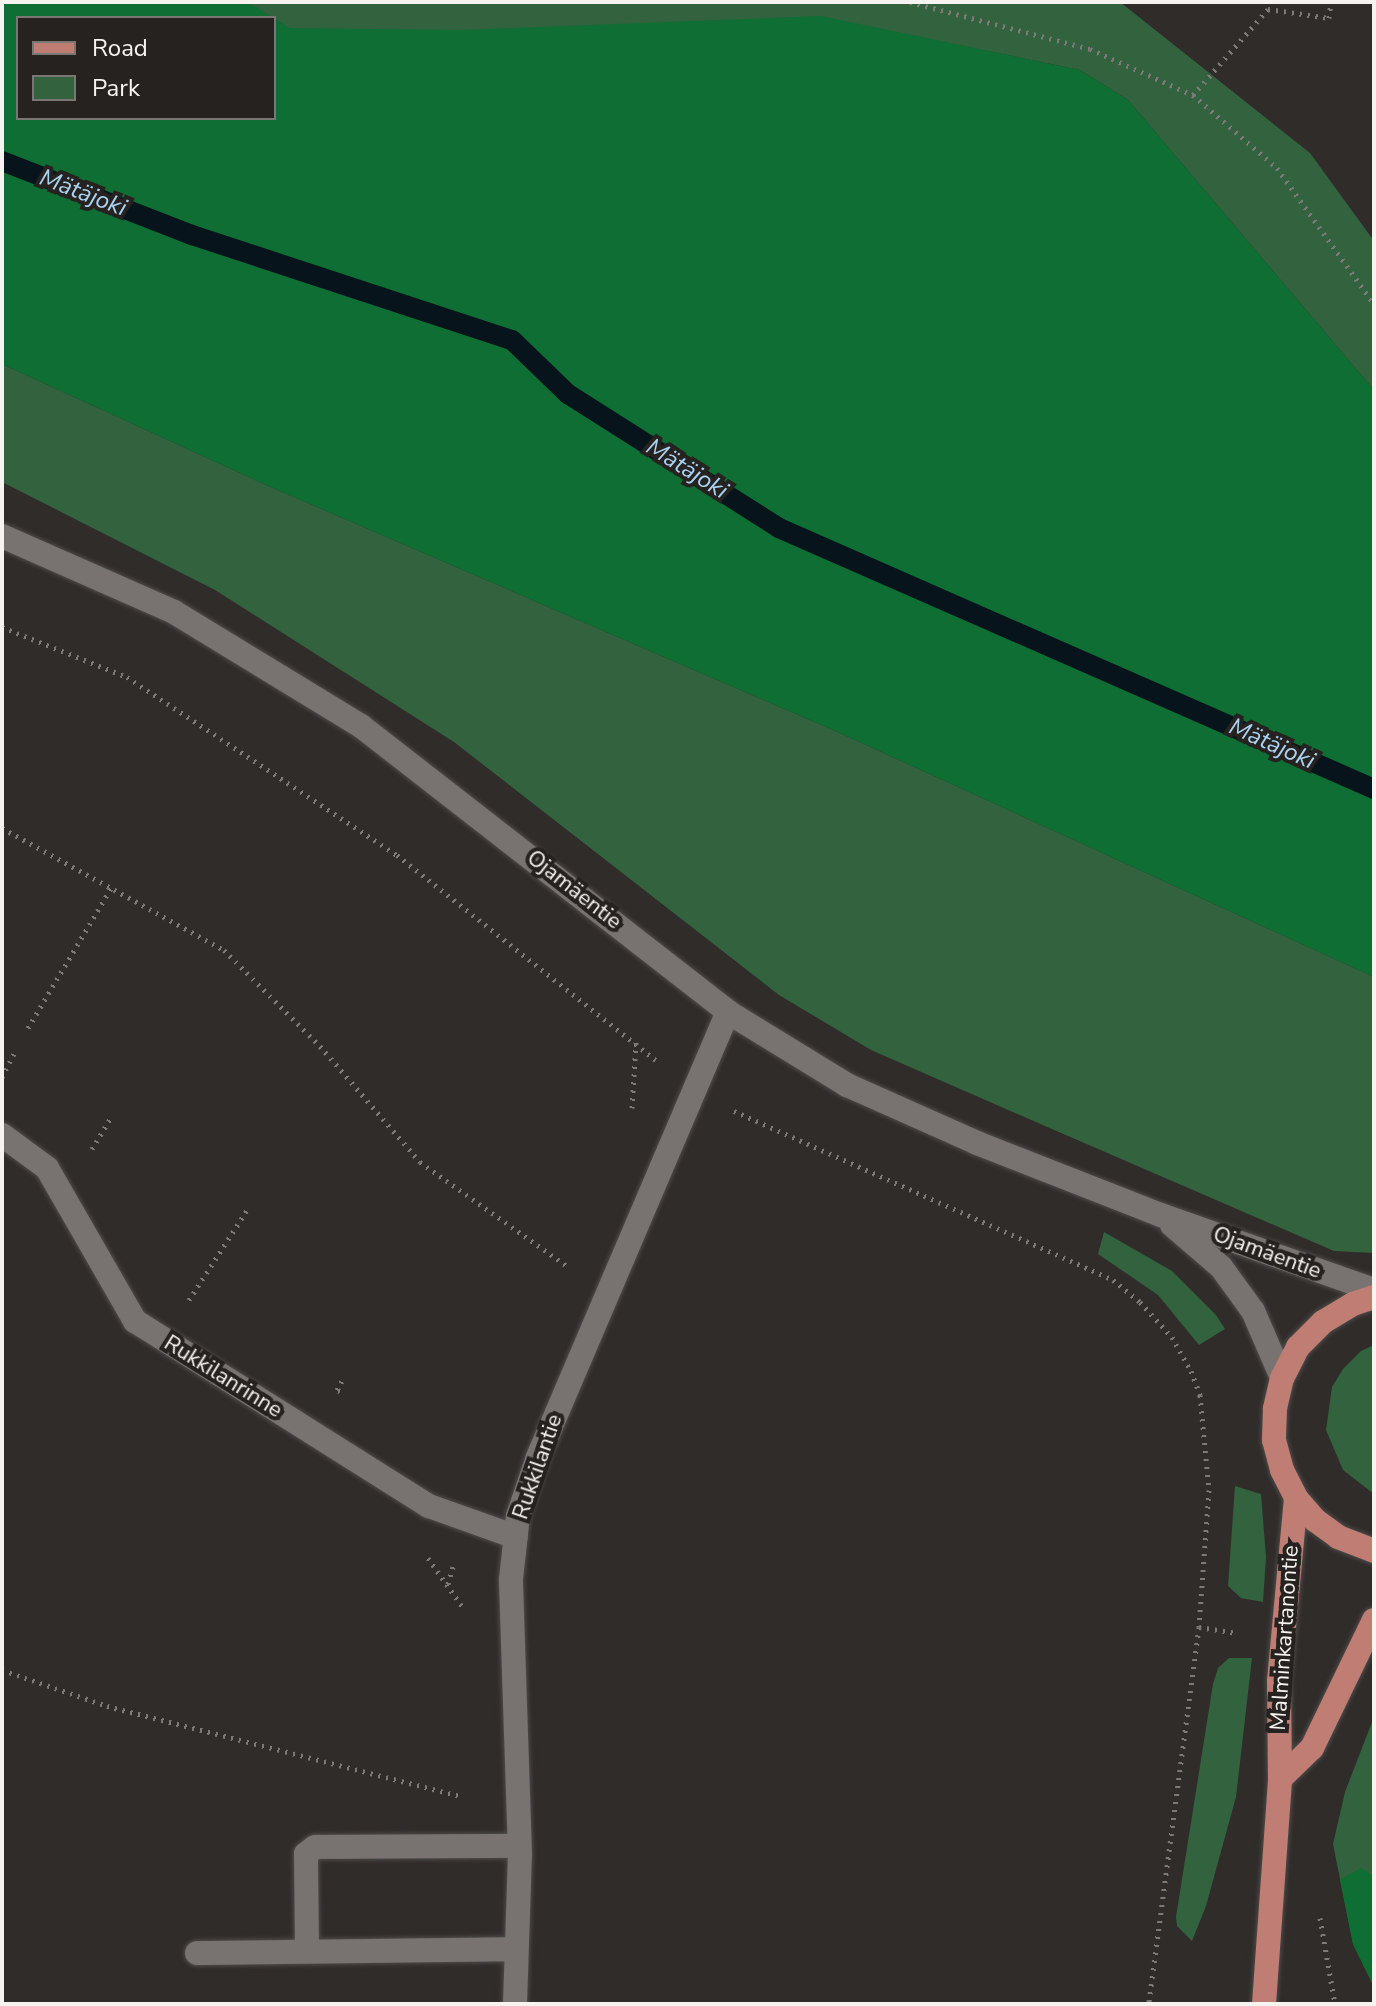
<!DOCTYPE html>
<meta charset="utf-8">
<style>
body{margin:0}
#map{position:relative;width:1376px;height:2006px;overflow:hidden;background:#302c2a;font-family:"Nunito Sans",sans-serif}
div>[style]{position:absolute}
.green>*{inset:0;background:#32623e}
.forest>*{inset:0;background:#0e6e33}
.stream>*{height:20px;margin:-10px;padding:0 10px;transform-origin:10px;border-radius:10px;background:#07141c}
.path>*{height:5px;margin-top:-2.5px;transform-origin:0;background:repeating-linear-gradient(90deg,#7d7a78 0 2px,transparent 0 8px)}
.roads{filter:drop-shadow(0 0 2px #4d4a48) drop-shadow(0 0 2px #4d4a48)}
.minor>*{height:24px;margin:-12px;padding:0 12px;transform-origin:12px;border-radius:12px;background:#787371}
.major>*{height:24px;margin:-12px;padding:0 12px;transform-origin:12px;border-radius:12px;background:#bf7d74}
span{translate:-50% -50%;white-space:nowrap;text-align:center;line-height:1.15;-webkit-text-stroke:8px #262220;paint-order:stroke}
.street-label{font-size:22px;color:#f6f3f1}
.water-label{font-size:24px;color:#aad4f3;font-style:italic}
.frame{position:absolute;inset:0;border:4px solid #f6f3f1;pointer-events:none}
.legend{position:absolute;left:16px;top:16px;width:260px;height:104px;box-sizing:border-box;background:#262220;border:2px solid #797674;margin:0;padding:10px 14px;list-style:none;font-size:24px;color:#f6f3f1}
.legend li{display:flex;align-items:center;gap:16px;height:40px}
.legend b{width:40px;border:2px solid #797674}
</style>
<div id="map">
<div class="green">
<i style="clip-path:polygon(evenodd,2px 2px,1120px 2px,1310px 153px,1374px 241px,1374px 390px,1128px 100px,1080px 70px,821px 17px,2px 214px,2px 2px,18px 18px,274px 18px,274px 118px,18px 118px,18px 18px)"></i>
<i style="clip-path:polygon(2px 364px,264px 484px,840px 733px,1374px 977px,1374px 1253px,1334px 1251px,1045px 1126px,871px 1050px,779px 995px,454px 742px,215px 590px,2px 482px)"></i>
<i style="clip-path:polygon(1104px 1232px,1172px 1271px,1216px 1315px,1225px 1329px,1199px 1345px,1158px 1295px,1098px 1254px)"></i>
<i style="clip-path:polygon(1374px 1345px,1374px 1494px,1343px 1470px,1326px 1430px,1332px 1387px,1343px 1369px,1361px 1351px)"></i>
<i style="clip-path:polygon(1235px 1486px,1261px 1494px,1266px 1557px,1263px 1602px,1241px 1598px,1228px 1586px)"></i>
<i style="clip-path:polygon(1229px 1658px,1252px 1658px,1236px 1797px,1206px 1906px,1192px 1941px,1177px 1926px,1176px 1917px,1213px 1684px,1218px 1668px)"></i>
<i style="clip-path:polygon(1374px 1717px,1374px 1987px,1353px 1944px,1333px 1844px,1345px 1792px)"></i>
</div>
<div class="forest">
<i style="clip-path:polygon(evenodd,2px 2px,248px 2px,290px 28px,461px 30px,821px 16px,1080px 70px,1128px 100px,1374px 390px,1374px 977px,840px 733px,264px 484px,2px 364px,2px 2px,18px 18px,274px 18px,274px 118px,18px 118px,18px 18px)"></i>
<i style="clip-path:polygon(1361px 1868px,1374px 1876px,1374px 1987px,1353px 1944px,1340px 1880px)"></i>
</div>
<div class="stream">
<i style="left:2px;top:161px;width:204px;rotate:21.3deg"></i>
<i style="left:192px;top:235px;width:337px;rotate:18.2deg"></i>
<i style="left:512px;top:340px;width:78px;rotate:44deg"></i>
<i style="left:568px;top:394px;width:250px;rotate:32.4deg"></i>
<i style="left:779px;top:528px;width:650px;rotate:23.68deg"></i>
</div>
<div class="path">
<i style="left:910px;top:2px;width:186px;rotate:14.6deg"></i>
<i style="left:1090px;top:49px;width:113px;rotate:24.1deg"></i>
<i style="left:1193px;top:95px;width:111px;rotate:41deg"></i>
<i style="left:1277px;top:168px;width:167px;rotate:54.5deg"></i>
<i style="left:1193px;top:95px;width:114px;rotate:-48.9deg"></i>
<i style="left:1268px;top:9px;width:62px;rotate:8.4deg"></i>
<i style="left:1329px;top:18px;width:16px;rotate:-83deg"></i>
<i style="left:2px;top:627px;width:135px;rotate:21.8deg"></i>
<i style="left:127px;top:677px;width:323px;rotate:33.4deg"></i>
<i style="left:397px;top:855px;width:330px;rotate:38.4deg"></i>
<i style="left:2px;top:828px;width:253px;rotate:28.8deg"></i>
<i style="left:224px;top:950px;width:136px;rotate:45deg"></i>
<i style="left:320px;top:1046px;width:153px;rotate:49.2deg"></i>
<i style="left:420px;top:1162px;width:180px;rotate:35.3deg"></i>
<i style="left:28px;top:1028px;width:163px;rotate:-59.3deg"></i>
<i style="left:2px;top:1077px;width:30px;rotate:-63deg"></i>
<i style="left:632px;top:1108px;width:66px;rotate:-86.5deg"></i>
<i style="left:734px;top:1111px;width:415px;rotate:24deg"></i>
<i style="left:1113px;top:1280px;width:35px;rotate:39deg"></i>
<i style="left:1140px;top:1302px;width:47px;rotate:47.6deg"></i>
<i style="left:1172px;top:1337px;width:39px;rotate:61deg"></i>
<i style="left:1191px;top:1371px;width:26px;rotate:69deg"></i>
<i style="left:1200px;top:1395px;width:95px;rotate:84.6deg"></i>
<i style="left:1209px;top:1490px;width:137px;rotate:94.2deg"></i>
<i style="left:1199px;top:1627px;width:380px;rotate:97.6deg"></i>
<i style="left:92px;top:1149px;width:37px;rotate:-59deg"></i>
<i style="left:189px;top:1300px;width:107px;rotate:-57.2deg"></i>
<i style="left:340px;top:1391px;width:3px;rotate:-162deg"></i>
<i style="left:337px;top:1390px;width:13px;rotate:-61deg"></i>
<i style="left:428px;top:1558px;width:62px;rotate:54.8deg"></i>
<i style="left:448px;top:1584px;width:22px;rotate:-74deg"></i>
<i style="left:1199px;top:1627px;width:37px;rotate:9deg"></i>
<i style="left:2px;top:1670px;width:111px;rotate:18.9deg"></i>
<i style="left:107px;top:1706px;width:364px;rotate:14.3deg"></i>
<i style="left:1320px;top:1918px;width:87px;rotate:80.1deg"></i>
</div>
<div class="roads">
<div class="minor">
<i style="left:2px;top:536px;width:188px;rotate:23.8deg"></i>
<i style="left:174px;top:612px;width:219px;rotate:31.4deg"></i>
<i style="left:361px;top:726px;width:465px;rotate:37.9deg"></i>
<i style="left:728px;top:1012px;width:140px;rotate:31.5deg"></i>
<i style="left:847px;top:1085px;width:142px;rotate:24deg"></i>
<i style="left:977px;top:1143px;width:198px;rotate:21.4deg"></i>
<i style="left:1161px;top:1215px;width:226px;rotate:19.4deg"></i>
<i style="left:2px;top:1135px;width:56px;rotate:36.3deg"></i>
<i style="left:47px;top:1168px;width:177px;rotate:60.1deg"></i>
<i style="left:135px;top:1321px;width:347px;rotate:32.2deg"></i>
<i style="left:429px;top:1506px;width:92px;rotate:19.6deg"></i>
<i style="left:1172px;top:1225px;width:65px;rotate:40.6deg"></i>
<i style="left:1221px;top:1267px;width:54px;rotate:54deg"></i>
<i style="left:1253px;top:1311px;width:73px;rotate:66.6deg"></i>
<i style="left:307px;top:1951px;width:97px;rotate:-90.6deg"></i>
<i style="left:306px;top:1854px;width:11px;rotate:-38deg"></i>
<i style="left:315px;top:1847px;width:204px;rotate:-0.3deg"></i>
<i style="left:197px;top:1953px;width:319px;rotate:-0.7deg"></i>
<i style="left:515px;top:2004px;width:150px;rotate:-88.1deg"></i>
<i style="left:520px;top:1854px;width:275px;rotate:-91.9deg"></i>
<i style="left:511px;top:1579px;width:63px;rotate:-83.7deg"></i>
<i style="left:518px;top:1516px;width:62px;rotate:-71.3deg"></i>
<i style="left:538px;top:1457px;width:484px;rotate:-66.9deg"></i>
</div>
<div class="major">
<i style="left:1374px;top:1297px;width:22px;rotate:162deg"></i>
<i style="left:1353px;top:1304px;width:35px;rotate:149deg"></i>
<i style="left:1323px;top:1322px;width:35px;rotate:135deg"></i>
<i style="left:1298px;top:1347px;width:35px;rotate:117deg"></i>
<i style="left:1282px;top:1378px;width:32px;rotate:103deg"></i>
<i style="left:1275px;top:1409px;width:31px;rotate:92deg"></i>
<i style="left:1274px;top:1440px;width:31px;rotate:75deg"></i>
<i style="left:1282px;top:1470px;width:31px;rotate:63deg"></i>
<i style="left:1296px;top:1498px;width:29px;rotate:49deg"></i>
<i style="left:1315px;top:1520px;width:29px;rotate:36deg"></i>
<i style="left:1338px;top:1537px;width:39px;rotate:21deg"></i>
<i style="left:1280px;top:1779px;width:45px;rotate:-44.1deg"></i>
<i style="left:1312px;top:1748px;width:142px;rotate:-64.2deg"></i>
<i style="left:1264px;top:2004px;width:226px;rotate:-85.9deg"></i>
<i style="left:1280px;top:1779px;width:98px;rotate:-90.6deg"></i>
<i style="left:1279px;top:1681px;width:184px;rotate:-84.7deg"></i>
</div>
</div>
<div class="street-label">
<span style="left:574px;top:890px;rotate:38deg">Ojamäentie</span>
<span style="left:1267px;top:1253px;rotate:20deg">Ojamäentie</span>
<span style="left:223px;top:1377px;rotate:32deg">Rukkilanrinne</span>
<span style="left:538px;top:1467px;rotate:-71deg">Rukkilantie</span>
<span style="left:1285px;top:1638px;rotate:-86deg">Malminkartanontie</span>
</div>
<div class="water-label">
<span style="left:83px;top:193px;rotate:21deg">Mätäjoki</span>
<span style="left:687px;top:469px;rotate:32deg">Mätäjoki</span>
<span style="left:1272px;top:744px;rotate:24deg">Mätäjoki</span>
</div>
<div class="frame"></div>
<ul class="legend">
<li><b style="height:10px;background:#bf7d74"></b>Road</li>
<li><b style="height:22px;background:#32623e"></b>Park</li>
</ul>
</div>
